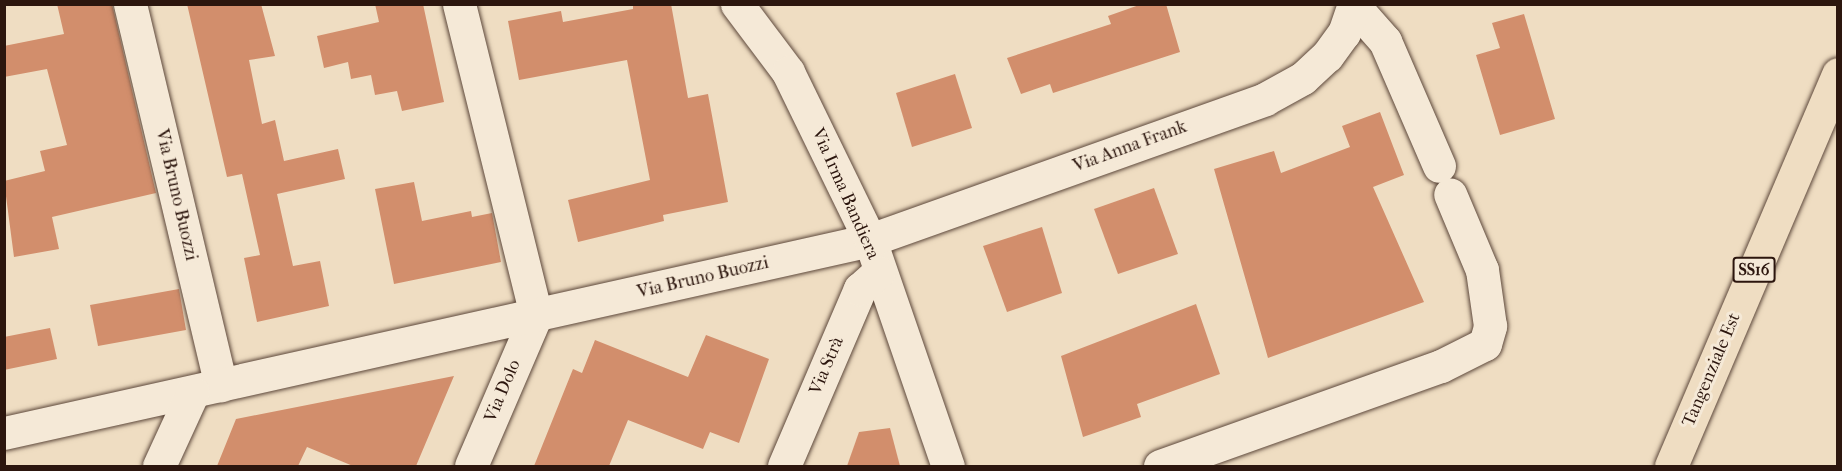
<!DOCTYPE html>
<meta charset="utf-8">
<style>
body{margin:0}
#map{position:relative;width:1842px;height:471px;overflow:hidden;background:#efddc2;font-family:"IM FELL French Canon",serif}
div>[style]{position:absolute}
.building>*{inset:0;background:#d28e6c}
.roads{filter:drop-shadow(0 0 2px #5d483b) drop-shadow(0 0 2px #5d483b)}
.minor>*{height:33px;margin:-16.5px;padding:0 16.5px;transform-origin:16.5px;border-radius:16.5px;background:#f5e9d7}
.primary>*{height:33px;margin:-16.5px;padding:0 16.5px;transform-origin:16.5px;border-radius:16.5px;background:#efddc2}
span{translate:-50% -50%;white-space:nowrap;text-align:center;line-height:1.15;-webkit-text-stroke:6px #f5e9d7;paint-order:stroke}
.shield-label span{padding:2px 4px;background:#f5e9d7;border:2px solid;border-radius:4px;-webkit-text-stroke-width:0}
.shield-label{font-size:16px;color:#2c160e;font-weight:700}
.street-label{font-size:18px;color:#2c160e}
.frame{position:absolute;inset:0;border:6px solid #2c160e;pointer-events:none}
</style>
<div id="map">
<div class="building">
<i style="clip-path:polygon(57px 4px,112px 4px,156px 193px,52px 217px,59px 249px,14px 257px,4px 181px,45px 171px,40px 151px,67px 145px,47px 69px,4px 77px,4px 46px,64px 34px)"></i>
<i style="clip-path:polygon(187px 4px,261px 4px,275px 56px,249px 60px,262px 124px,275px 120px,284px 161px,338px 149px,345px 179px,277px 194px,293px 266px,320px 261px,329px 306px,257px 322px,244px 258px,260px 255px,242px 174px,227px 177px)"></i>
<i style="clip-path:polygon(375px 4px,423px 4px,444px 102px,402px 111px,397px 91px,375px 95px,371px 75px,351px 79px,348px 62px,324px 68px,317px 36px,379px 22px)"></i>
<i style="clip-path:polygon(633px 4px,671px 4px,688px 98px,708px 94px,728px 202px,663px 215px,664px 221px,578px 242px,568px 200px,650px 180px,627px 60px,519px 80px,508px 21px,561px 11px,563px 22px,633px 9px)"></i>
<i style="clip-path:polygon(1142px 4px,1166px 4px,1180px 52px,1053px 93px,1050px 84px,1021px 94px,1007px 58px,1111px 24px,1108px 16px)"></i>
<i style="clip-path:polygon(1524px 14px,1555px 119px,1500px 135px,1476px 55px,1500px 48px,1492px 23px)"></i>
<i style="clip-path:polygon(955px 74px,972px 128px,912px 147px,896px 93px)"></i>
<i style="clip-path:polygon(1380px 112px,1404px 175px,1373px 187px,1424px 302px,1268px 358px,1214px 169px,1274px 151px,1281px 173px,1350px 147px,1342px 126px)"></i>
<i style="clip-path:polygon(414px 182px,422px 221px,471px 211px,472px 217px,492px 213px,501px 262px,394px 284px,375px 189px)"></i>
<i style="clip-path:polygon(1154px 188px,1178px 254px,1118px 274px,1094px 209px)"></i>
<i style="clip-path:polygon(1042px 227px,1062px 293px,1007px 312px,983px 246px)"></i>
<i style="clip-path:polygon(179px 289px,186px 330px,98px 346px,90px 305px)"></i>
<i style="clip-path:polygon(1196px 304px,1220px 374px,1137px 404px,1141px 417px,1083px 437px,1061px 356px)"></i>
<i style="clip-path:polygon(50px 328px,57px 359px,4px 370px,4px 337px)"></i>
<i style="clip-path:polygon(706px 335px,769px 359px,739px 443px,710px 432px,703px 449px,628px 420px,609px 466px,534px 466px,573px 369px,582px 373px,595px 340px,688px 377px)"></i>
<i style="clip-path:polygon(454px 376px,416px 466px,353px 466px,307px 447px,298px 466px,217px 466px,236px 419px)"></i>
<i style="clip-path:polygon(890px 428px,900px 466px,847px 466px,859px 432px)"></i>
</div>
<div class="roads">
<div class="minor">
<i style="left:130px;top:4px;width:392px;rotate:76.6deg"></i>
<i style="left:459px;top:4px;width:320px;rotate:76.1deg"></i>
<i style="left:536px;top:315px;width:164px;rotate:113.3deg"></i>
<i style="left:737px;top:4px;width:85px;rotate:53.1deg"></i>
<i style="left:788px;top:72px;width:187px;rotate:64deg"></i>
<i style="left:870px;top:240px;width:239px;rotate:71deg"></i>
<i style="left:1354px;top:6px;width:47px;rotate:48.5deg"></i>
<i style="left:1385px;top:41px;width:136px;rotate:66.6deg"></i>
<i style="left:4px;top:433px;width:887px;rotate:-12.56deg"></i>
<i style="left:870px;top:240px;width:419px;rotate:-19.6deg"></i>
<i style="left:1265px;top:99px;width:43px;rotate:-28.9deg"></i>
<i style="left:1303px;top:78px;width:33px;rotate:-43deg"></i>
<i style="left:1327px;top:56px;width:29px;rotate:-54deg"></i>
<i style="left:1344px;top:33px;width:31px;rotate:-71deg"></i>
<i style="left:159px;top:466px;width:81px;rotate:-65.3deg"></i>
<i style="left:784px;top:466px;width:193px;rotate:-66.8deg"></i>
<i style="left:860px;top:289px;width:25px;rotate:-42deg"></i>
<i style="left:1160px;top:466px;width:298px;rotate:-19.6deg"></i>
<i style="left:1441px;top:366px;width:49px;rotate:-26.6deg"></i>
<i style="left:1485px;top:344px;width:19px;rotate:-74deg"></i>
<i style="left:1490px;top:326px;width:57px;rotate:-98.1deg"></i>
<i style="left:1482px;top:270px;width:82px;rotate:-112.8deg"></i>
</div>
<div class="primary">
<i style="left:1671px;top:466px;width:426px;rotate:-66.9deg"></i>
</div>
</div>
<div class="shield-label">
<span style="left:1754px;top:270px">SS16</span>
</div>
<div class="street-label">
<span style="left:1130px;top:147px;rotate:-20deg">Via Anna Frank</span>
<span style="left:845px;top:194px;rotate:66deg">Via Irma Bandiera</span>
<span style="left:176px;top:195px;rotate:77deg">Via Bruno Buozzi</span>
<span style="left:703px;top:278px;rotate:-13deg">Via Bruno Buozzi</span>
<span style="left:827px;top:366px;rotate:-67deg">Via Strà</span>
<span style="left:1712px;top:370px;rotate:-67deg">Tangenziale Est</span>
<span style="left:503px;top:391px;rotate:-67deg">Via Dolo</span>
</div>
<div class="frame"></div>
</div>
